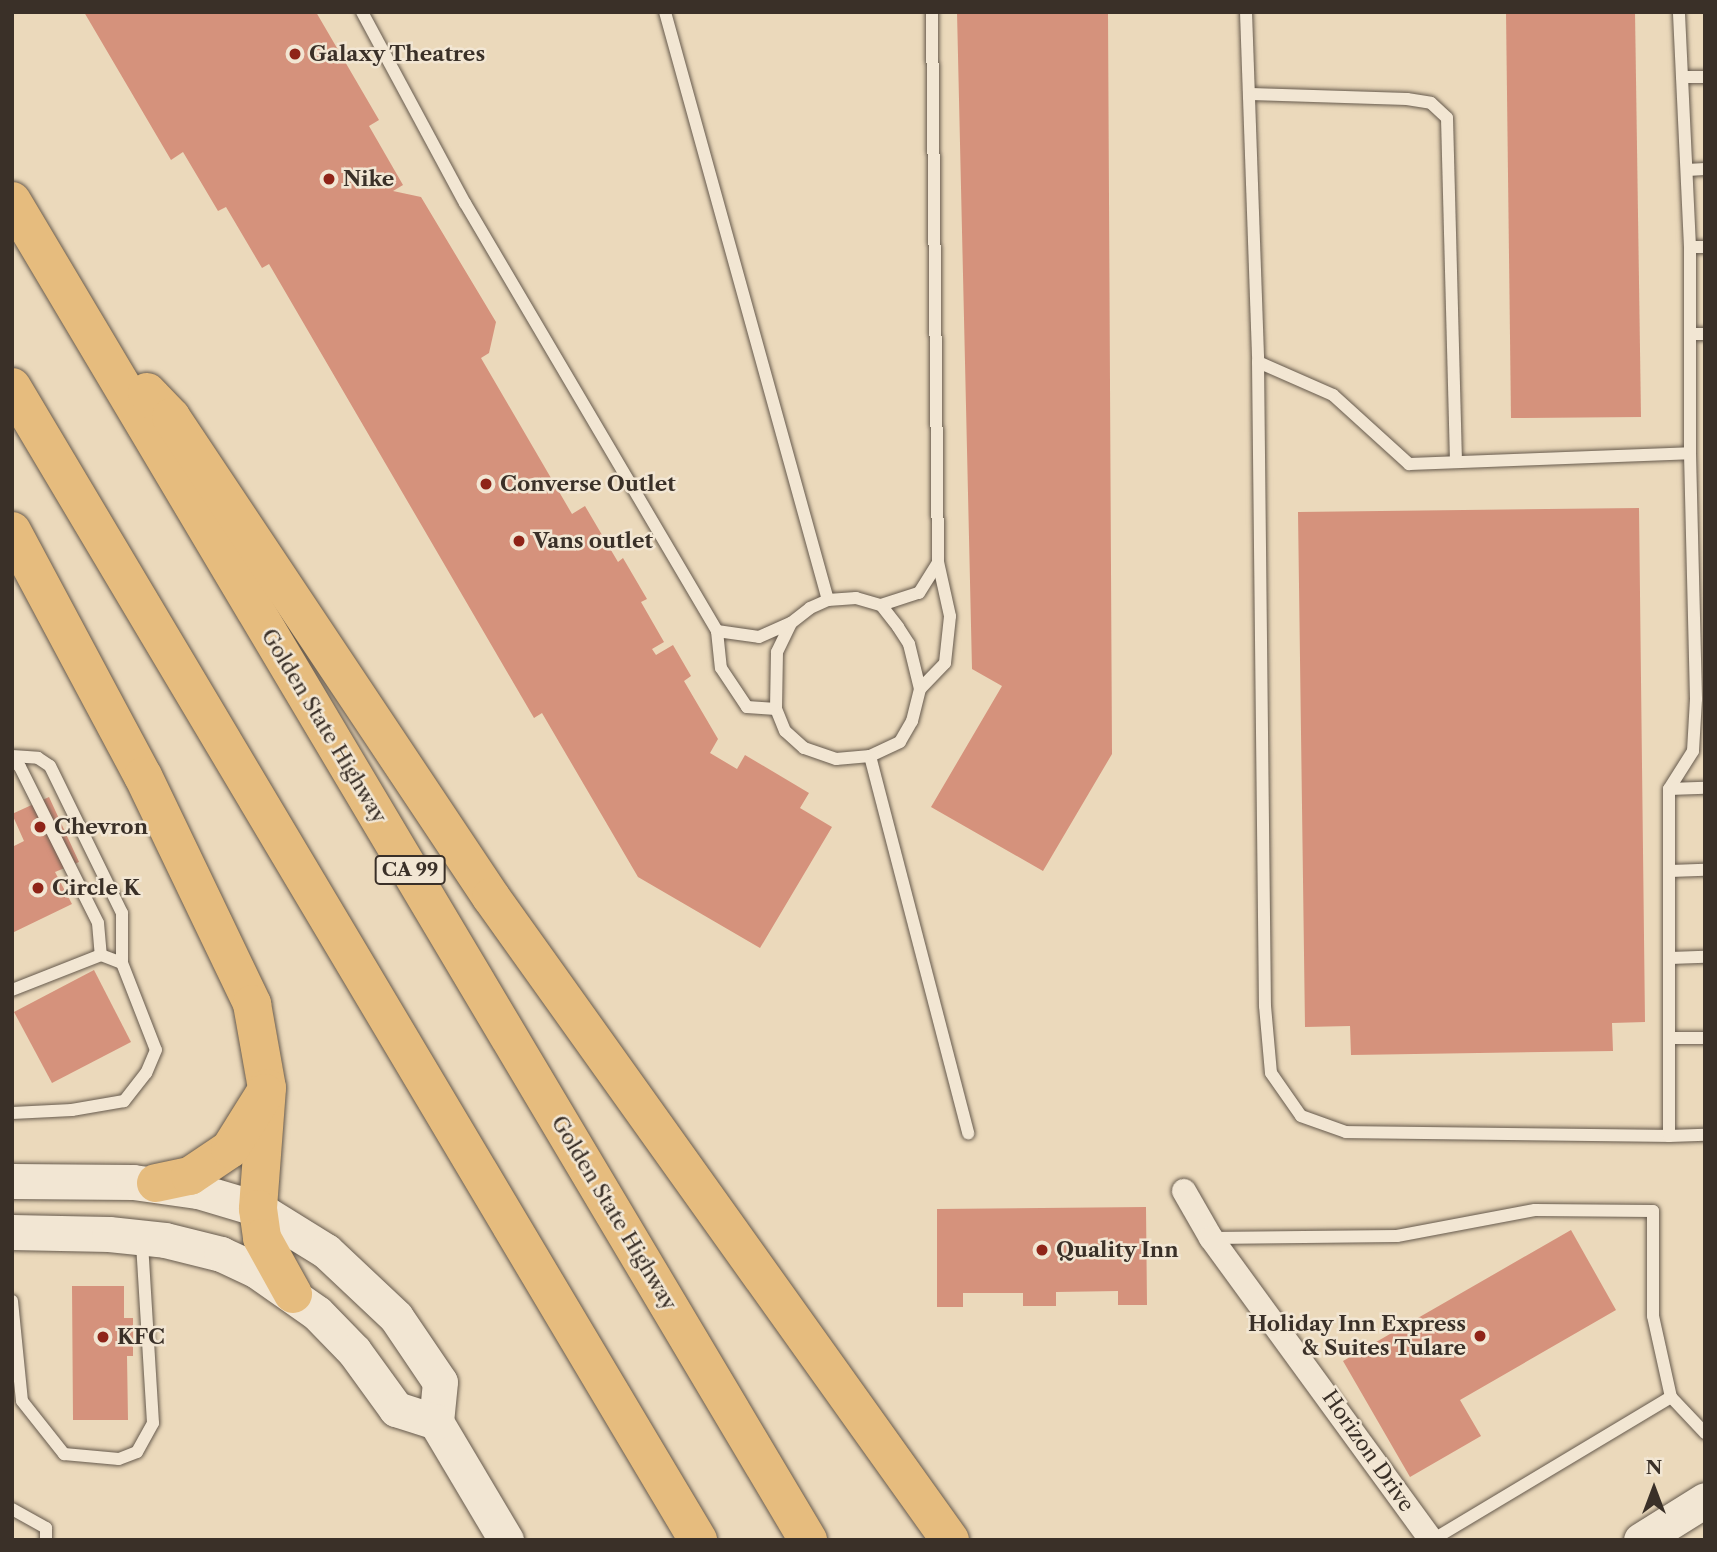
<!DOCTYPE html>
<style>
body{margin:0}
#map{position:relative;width:1717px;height:1552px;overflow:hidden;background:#ebd9bb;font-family:"Libre Caslon Text",serif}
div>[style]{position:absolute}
.building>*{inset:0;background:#d5927c}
.roads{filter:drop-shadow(0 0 2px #665a4d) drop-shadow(0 0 2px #665a4d)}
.service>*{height:12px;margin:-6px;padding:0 6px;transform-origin:6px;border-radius:6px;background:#f2e6d3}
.minor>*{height:24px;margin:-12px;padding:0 12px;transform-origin:12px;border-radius:12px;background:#f2e6d3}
.secondary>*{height:35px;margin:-17.5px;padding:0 17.5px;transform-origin:17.5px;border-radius:17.5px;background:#f2e6d3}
.motorway>*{height:38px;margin:-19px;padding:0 19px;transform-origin:19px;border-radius:19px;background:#e6bc7e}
.dots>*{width:19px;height:19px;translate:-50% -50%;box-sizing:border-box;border:4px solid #f2e6d3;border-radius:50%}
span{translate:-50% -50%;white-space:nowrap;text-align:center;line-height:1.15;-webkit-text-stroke:5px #f2e6d3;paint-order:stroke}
.shield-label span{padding:2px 5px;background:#f2e6d3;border:2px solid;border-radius:5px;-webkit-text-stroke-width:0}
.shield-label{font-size:19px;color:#3a3028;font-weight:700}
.poi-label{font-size:21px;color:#3a3028;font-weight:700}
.left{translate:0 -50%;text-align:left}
.right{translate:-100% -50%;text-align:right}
.street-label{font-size:21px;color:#3a3028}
.frame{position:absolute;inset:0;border:14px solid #3a3028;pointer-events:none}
.north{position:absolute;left:1619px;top:1454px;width:70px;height:70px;-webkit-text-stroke:5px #f2e6d3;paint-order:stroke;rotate:0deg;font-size:19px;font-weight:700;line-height:28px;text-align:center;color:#3a3028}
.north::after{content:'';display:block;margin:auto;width:24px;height:32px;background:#3a3028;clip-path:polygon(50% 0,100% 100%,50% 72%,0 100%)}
</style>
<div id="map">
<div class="building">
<i style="clip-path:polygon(84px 12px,316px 12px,379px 120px,369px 126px,403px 185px,393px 191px,421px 197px,496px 322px,489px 353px,481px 358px,572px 514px,585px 506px,618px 562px,623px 558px,647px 599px,641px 602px,664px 642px,652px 649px,656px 655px,673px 645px,691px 676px,684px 681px,718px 739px,710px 753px,737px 769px,745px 755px,809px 793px,800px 808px,832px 827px,760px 948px,638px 877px,542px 713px,534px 718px,269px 264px,262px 268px,226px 207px,218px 211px,183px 152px,171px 160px)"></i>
<i style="clip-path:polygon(957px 12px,1108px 12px,1112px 754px,1043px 871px,931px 807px,1002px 686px,972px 669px)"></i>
<i style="clip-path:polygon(1506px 12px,1635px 12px,1641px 417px,1511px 418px)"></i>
<i style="clip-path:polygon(1639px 508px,1645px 1022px,1612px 1023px,1613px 1051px,1351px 1055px,1350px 1026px,1305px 1027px,1298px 512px)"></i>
<i style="clip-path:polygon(49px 797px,79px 862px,55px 872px,72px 904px,12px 933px,12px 847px,24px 841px,12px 814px)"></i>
<i style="clip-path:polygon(94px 970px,131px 1042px,52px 1083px,14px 1012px)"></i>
<i style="clip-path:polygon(1146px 1207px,1147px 1305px,1118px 1305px,1118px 1291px,1056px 1292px,1056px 1306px,1023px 1306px,1023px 1293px,963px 1293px,963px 1307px,937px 1307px,937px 1209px)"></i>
<i style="clip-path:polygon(1571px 1230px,1616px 1310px,1460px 1400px,1481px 1436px,1410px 1477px,1343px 1361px)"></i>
<i style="clip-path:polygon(72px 1286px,124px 1286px,124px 1318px,133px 1318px,133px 1356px,127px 1356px,128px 1420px,73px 1420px)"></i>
</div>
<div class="roads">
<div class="service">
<i style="left:362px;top:12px;width:217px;rotate:61.7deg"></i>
<i style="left:465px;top:203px;width:497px;rotate:59.5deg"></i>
<i style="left:717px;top:631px;width:37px;rotate:84deg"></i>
<i style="left:721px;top:668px;width:47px;rotate:56.3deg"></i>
<i style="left:747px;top:707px;width:29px;rotate:4deg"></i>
<i style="left:665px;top:12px;width:610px;rotate:74.51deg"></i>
<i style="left:1246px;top:12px;width:350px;rotate:88deg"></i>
<i style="left:1258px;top:362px;width:82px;rotate:23.7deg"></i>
<i style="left:1333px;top:395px;width:103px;rotate:42.2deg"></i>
<i style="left:1409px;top:464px;width:281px;rotate:-2.2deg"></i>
<i style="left:1690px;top:453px;width:206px;rotate:-90deg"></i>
<i style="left:1690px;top:247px;width:235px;rotate:-92.7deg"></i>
<i style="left:1682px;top:77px;width:23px"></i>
<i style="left:1251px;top:94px;width:156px;rotate:1.8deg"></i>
<i style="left:1407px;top:99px;width:24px;rotate:9deg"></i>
<i style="left:1431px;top:103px;width:22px;rotate:43deg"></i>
<i style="left:1447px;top:118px;width:344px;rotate:88.5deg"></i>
<i style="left:1687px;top:170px;width:18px;rotate:-3deg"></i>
<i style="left:1690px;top:247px;width:15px"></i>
<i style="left:1690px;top:334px;width:15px"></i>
<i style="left:1258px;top:362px;width:644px;rotate:89.38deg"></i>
<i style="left:1265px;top:1006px;width:67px;rotate:84.9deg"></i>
<i style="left:1271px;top:1073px;width:52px;rotate:55.1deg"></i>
<i style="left:1301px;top:1116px;width:48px;rotate:19.6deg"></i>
<i style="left:1346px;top:1132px;width:323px;rotate:0.7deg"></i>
<i style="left:1669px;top:1136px;width:347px;rotate:-90deg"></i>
<i style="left:1669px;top:789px;width:45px;rotate:-57.7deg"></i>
<i style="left:1693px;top:751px;width:52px;rotate:-86.7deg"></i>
<i style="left:1696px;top:699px;width:246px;rotate:-91.4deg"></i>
<i style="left:856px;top:598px;width:26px;rotate:16deg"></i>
<i style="left:881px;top:605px;width:28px;rotate:52deg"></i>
<i style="left:898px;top:627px;width:20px;rotate:57deg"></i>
<i style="left:909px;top:644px;width:46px;rotate:76.3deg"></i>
<i style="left:920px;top:689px;width:33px;rotate:104deg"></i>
<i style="left:912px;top:721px;width:24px;rotate:120deg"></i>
<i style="left:900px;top:742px;width:33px;rotate:155deg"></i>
<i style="left:870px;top:756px;width:34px;rotate:175deg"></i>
<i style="left:836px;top:759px;width:34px;rotate:-161deg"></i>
<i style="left:804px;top:748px;width:25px;rotate:-138deg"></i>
<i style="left:785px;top:731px;width:24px;rotate:-112deg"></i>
<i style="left:776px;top:709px;width:57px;rotate:-89deg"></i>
<i style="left:777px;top:652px;width:32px;rotate:-64deg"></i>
<i style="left:791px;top:623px;width:24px;rotate:-38deg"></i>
<i style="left:810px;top:608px;width:20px;rotate:-24deg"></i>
<i style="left:828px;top:600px;width:28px;rotate:-4deg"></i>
<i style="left:881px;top:605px;width:40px;rotate:-18deg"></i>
<i style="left:919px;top:593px;width:36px;rotate:-58deg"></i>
<i style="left:717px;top:631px;width:42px;rotate:8.1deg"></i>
<i style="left:759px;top:637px;width:35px;rotate:-24deg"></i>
<i style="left:920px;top:689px;width:36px;rotate:-46deg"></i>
<i style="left:945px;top:663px;width:47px;rotate:-83.9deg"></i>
<i style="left:950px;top:616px;width:55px;rotate:-102.5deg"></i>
<i style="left:938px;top:562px;width:550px;rotate:-90.63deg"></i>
<i style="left:12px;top:756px;width:26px;rotate:4deg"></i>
<i style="left:38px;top:758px;width:14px;rotate:34deg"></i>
<i style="left:50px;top:766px;width:164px;rotate:63.9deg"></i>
<i style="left:122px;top:913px;width:50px;rotate:90deg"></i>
<i style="left:870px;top:756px;width:390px;rotate:75.4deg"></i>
<i style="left:12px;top:759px;width:11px;rotate:45deg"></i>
<i style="left:20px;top:767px;width:174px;rotate:63.4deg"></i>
<i style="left:98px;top:923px;width:32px;rotate:85deg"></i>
<i style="left:1669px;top:789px;width:36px;rotate:-2deg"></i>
<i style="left:1670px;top:871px;width:35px;rotate:-2deg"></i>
<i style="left:1670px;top:958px;width:35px;rotate:-2deg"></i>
<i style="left:12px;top:990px;width:96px;rotate:-21.5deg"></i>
<i style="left:101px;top:955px;width:22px;rotate:21deg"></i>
<i style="left:122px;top:963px;width:93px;rotate:68.7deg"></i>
<i style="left:156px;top:1050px;width:25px;rotate:113deg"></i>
<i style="left:146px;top:1073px;width:36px;rotate:128deg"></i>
<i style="left:124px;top:1101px;width:53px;rotate:170.2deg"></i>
<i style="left:72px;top:1110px;width:60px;rotate:177.1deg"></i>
<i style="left:1669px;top:1038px;width:36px"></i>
<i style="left:1669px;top:1136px;width:36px;rotate:-2deg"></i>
<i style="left:1211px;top:1238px;width:186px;rotate:-0.6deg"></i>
<i style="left:1397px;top:1236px;width:140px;rotate:-10.7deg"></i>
<i style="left:1535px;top:1210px;width:118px;rotate:0.5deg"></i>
<i style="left:1653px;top:1211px;width:105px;rotate:90deg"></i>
<i style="left:1653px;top:1316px;width:83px;rotate:77.5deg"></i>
<i style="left:1671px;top:1397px;width:279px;rotate:149.1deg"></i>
<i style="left:12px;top:1301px;width:100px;rotate:84.3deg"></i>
<i style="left:22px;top:1401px;width:68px;rotate:51.6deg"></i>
<i style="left:64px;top:1454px;width:55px;rotate:5.2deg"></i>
<i style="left:119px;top:1459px;width:19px;rotate:-21deg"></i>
<i style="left:137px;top:1452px;width:33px;rotate:-61deg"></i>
<i style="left:153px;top:1423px;width:182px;rotate:-93.5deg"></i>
<i style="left:1671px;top:1397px;width:50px;rotate:46.6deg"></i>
<i style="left:12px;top:1509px;width:39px;rotate:29deg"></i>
<i style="left:46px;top:1528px;width:12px;rotate:90deg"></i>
</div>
<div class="minor">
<i style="left:1184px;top:1191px;width:54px;rotate:60.1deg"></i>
<i style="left:1211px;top:1238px;width:374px;rotate:53.9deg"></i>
</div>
<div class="secondary">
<i style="left:12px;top:1181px;width:121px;rotate:0.5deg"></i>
<i style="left:133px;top:1182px;width:66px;rotate:7.9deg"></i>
<i style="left:198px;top:1191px;width:63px;rotate:16.7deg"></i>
<i style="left:258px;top:1209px;width:80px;rotate:31.7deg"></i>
<i style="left:326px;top:1251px;width:96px;rotate:43.3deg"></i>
<i style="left:396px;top:1317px;width:78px;rotate:55.9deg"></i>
<i style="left:440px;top:1382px;width:40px;rotate:95.7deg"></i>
<i style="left:436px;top:1422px;width:137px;rotate:59.3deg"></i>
<i style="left:12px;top:1232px;width:97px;rotate:1.2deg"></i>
<i style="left:109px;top:1234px;width:56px;rotate:6.1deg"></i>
<i style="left:165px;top:1240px;width:58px;rotate:14deg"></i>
<i style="left:221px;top:1254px;width:40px;rotate:25deg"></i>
<i style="left:257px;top:1271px;width:73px;rotate:35deg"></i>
<i style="left:317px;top:1313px;width:53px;rotate:45.8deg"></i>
<i style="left:354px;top:1351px;width:72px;rotate:54.1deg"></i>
<i style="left:396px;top:1409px;width:42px;rotate:18deg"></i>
<i style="left:1641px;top:1540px;width:75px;rotate:-32deg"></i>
</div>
<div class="motorway">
<i style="left:12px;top:201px;width:1558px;rotate:59.27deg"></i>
<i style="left:12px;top:387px;width:1342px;rotate:59.25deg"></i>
<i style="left:147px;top:392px;width:35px;rotate:46deg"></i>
<i style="left:171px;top:417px;width:577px;rotate:56.31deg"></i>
<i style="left:491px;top:897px;width:790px;rotate:54.48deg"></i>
<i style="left:12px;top:531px;width:278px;rotate:61.9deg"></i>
<i style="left:143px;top:776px;width:253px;rotate:64.4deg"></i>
<i style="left:252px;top:1004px;width:85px;rotate:79.9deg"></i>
<i style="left:267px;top:1088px;width:121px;rotate:94.3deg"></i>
<i style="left:258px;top:1209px;width:29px;rotate:82deg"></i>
<i style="left:262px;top:1238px;width:64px;rotate:61deg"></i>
<i style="left:156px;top:1183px;width:35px;rotate:-12deg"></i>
<i style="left:190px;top:1176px;width:48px;rotate:-34deg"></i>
<i style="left:230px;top:1149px;width:66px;rotate:-58deg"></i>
</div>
</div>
<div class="dots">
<i style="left:295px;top:54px;background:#8f2418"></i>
<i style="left:329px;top:179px;background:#8f2418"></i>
<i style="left:486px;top:484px;background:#8f2418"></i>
<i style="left:519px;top:541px;background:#8f2418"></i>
<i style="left:40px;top:827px;background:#8f2418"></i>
<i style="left:38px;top:888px;background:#8f2418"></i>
<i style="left:1042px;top:1250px;background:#8f2418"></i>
<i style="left:1480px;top:1336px;background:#8f2418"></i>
<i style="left:103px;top:1337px;background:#8f2418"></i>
</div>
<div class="shield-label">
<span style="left:410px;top:870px">CA 99</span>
</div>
<div class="poi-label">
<span class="left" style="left:309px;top:54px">Galaxy Theatres</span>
<span class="left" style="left:343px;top:179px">Nike</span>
<span class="left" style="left:500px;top:484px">Converse Outlet</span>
<span class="left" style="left:533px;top:541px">Vans outlet</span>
<span class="left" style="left:54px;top:827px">Chevron</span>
<span class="left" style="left:52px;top:888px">Circle K</span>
<span class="left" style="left:1056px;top:1250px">Quality Inn</span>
<span class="right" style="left:1466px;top:1336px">Holiday Inn Express<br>&amp; Suites Tulare</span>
<span class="left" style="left:117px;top:1337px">KFC</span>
</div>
<div class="street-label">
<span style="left:324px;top:726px;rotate:59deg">Golden State Highway</span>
<span style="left:614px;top:1213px;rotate:59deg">Golden State Highway</span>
<span style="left:1368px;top:1451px;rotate:55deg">Horizon Drive</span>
</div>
<div class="frame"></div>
<div class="north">N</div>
</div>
